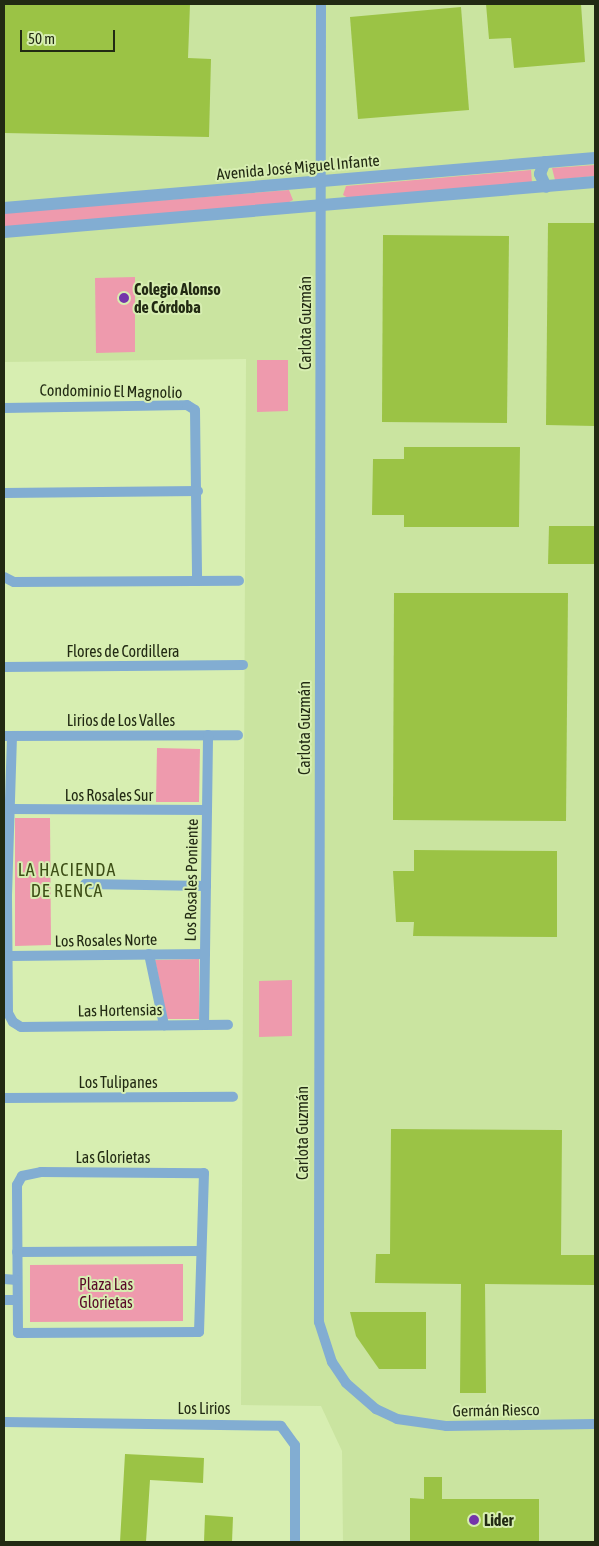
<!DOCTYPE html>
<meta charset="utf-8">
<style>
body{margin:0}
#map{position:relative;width:599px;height:1546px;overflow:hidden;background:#d7eeb1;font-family:"Asap Condensed",sans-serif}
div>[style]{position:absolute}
.built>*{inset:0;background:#cae4a0}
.green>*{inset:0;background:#ee9aad}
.building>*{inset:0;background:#9bc345}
.minor>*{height:10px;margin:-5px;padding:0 5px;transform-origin:5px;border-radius:5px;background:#82add2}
.tertiary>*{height:12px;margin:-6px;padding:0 6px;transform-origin:6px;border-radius:6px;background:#82add2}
.dots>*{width:14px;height:14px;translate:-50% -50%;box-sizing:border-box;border:2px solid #d7eeb1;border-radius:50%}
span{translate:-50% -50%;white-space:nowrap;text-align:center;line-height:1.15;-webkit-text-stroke:4px #d7eeb1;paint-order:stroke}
.street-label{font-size:16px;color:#222a13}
.poi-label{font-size:16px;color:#222a13;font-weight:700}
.left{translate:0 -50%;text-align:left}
.park-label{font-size:16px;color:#5a0928}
.neighbourhood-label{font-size:18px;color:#3d4e16;letter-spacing:1px}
.frame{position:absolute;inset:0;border:5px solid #222a13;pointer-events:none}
.scale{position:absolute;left:20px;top:30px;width:95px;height:22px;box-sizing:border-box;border:2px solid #222a13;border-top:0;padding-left:6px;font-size:15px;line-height:18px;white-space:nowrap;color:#222a13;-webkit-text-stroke:4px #d7eeb1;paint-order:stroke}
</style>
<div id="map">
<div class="built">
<i style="clip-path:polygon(4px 4px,595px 4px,595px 1542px,343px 1542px,342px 1451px,321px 1406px,241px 1405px,246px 359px,4px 362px)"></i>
</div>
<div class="green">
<i style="clip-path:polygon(595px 165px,595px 176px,555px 180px,552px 168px)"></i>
<i style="clip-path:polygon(531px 170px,532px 183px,348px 198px,343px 195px,346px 186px)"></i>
<i style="clip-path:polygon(289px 190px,293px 200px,287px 203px,4px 227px,4px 213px)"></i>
<i style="clip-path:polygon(135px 277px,135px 352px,96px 353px,95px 278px)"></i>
<i style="clip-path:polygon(257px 360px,288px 360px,288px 411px,257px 412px)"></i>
<i style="clip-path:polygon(157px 748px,200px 749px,199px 802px,156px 802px)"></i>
<i style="clip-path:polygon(15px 818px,50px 818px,51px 945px,15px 946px)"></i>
<i style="clip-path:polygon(199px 959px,199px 1019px,167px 1019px,155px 960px)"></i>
<i style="clip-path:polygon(292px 980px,292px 1036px,259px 1037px,259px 981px)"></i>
<i style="clip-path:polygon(183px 1264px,183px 1321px,30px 1322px,30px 1265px)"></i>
</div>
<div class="building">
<i style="clip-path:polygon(5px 4px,190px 4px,188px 58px,211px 59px,209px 137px,4px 133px)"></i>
<i style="clip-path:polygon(486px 4px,581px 4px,585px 62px,514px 68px,511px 38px,489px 39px)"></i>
<i style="clip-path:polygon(461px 7px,469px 110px,358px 119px,350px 17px)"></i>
<i style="clip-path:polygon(548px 223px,595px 223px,595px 426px,546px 425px)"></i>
<i style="clip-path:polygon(383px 235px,509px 236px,507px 423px,382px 422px)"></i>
<i style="clip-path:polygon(404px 447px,520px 447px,519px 527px,404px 527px,404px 515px,372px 515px,373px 459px,404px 459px)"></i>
<i style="clip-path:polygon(549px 526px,595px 526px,595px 564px,548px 564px)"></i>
<i style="clip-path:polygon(394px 593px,568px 593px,566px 821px,393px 820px)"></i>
<i style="clip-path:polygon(414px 850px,557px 851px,557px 937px,413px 936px,414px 922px,396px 922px,393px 871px,414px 871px)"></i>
<i style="clip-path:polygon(391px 1129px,562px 1130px,561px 1255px,595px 1255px,595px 1285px,485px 1284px,486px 1393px,460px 1393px,461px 1284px,375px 1283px,376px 1254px,390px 1254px)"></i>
<i style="clip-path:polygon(350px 1312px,426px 1312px,426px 1369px,379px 1369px,356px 1336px)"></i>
<i style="clip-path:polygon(125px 1454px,204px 1458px,203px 1483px,150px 1480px,146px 1542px,120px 1542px)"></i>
<i style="clip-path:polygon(424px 1477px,442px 1477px,442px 1499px,539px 1499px,539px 1542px,410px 1542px,410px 1498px,424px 1499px)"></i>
<i style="clip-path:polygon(205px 1515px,233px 1517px,232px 1542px,204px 1542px)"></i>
</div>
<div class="minor">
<i style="left:321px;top:4px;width:1318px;rotate:90.09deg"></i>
<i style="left:319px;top:1322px;width:42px;rotate:72deg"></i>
<i style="left:332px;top:1362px;width:25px;rotate:56deg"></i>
<i style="left:346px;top:1383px;width:40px;rotate:41deg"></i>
<i style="left:376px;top:1409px;width:23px;rotate:25deg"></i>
<i style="left:397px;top:1419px;width:49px;rotate:8.1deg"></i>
<i style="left:446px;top:1426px;width:149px;rotate:-0.8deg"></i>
<i style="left:4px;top:408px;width:183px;rotate:-0.9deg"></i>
<i style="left:187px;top:405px;width:9px;rotate:32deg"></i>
<i style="left:195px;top:410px;width:171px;rotate:89.3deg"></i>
<i style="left:4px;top:493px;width:194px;rotate:-0.6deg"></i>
<i style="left:4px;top:577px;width:11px;rotate:27deg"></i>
<i style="left:14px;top:582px;width:225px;rotate:-0.3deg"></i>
<i style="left:4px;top:667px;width:239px;rotate:-0.5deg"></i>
<i style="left:4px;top:736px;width:234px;rotate:-0.2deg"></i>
<i style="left:12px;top:736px;width:162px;rotate:91.8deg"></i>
<i style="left:7px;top:898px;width:115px;rotate:89.5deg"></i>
<i style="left:8px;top:1013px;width:10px;rotate:61deg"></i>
<i style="left:13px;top:1022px;width:9px;rotate:32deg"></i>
<i style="left:21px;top:1027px;width:207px;rotate:-0.6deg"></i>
<i style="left:10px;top:809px;width:197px;rotate:0.3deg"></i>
<i style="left:85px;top:884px;width:121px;rotate:0.9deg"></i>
<i style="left:149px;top:954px;width:73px;rotate:78.1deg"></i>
<i style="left:9px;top:956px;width:196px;rotate:-0.6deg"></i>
<i style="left:204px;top:1025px;width:290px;rotate:-89.2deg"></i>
<i style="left:4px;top:1098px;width:229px;rotate:-0.3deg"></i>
<i style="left:41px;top:1172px;width:163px;rotate:0.4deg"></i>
<i style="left:204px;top:1173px;width:159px;rotate:91.8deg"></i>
<i style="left:199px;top:1332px;width:181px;rotate:179.7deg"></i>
<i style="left:18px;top:1333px;width:148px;rotate:-90.4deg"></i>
<i style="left:17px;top:1185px;width:10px;rotate:-61deg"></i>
<i style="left:22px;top:1176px;width:19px;rotate:-12deg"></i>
<i style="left:17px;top:1252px;width:184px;rotate:-0.3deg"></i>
<i style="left:4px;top:1279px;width:13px;rotate:4deg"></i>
<i style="left:4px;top:1300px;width:12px"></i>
<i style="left:4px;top:1422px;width:277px;rotate:0.8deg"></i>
<i style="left:281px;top:1426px;width:24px;rotate:54deg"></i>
<i style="left:295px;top:1445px;width:97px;rotate:90deg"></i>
</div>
<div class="tertiary">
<i style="left:545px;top:162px;width:13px;rotate:113deg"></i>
<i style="left:540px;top:174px;width:14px;rotate:65deg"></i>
<i style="left:4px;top:208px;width:593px;rotate:-4.84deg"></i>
<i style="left:4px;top:232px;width:593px;rotate:-4.84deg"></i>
</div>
<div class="dots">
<i style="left:124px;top:298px;background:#7435aa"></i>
<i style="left:474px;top:1520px;background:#7435aa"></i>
</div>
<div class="street-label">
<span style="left:298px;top:167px;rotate:-5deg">Avenida José Miguel Infante</span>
<span style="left:305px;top:323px;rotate:-90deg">Carlota Guzmán</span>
<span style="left:111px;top:391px;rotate:1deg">Condominio El Magnolio</span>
<span style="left:123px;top:651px">Flores de Cordillera</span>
<span style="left:121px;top:720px">Lirios de Los Valles</span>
<span style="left:304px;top:728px;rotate:-90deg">Carlota Guzmán</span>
<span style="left:109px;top:795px">Los Rosales Sur</span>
<span style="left:191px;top:880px;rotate:-89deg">Los Rosales Poniente</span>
<span style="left:106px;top:940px;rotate:-1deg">Los Rosales Norte</span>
<span style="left:120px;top:1010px;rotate:-1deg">Las Hortensias</span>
<span style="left:118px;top:1082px">Los Tulipanes</span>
<span style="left:302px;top:1133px;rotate:-90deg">Carlota Guzmán</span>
<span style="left:113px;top:1157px">Las Glorietas</span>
<span style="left:204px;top:1408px">Los Lirios</span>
<span style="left:496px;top:1410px;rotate:-1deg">Germán Riesco</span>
</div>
<div class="poi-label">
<span class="left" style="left:134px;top:298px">Colegio Alonso<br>de Córdoba</span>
<span class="left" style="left:484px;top:1520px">Lider</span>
</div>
<div class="park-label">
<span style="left:106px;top:1293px">Plaza Las<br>Glorietas</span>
</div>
<div class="neighbourhood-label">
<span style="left:67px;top:881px">LA HACIENDA<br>DE RENCA</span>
</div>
<div class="frame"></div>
<div class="scale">50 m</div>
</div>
